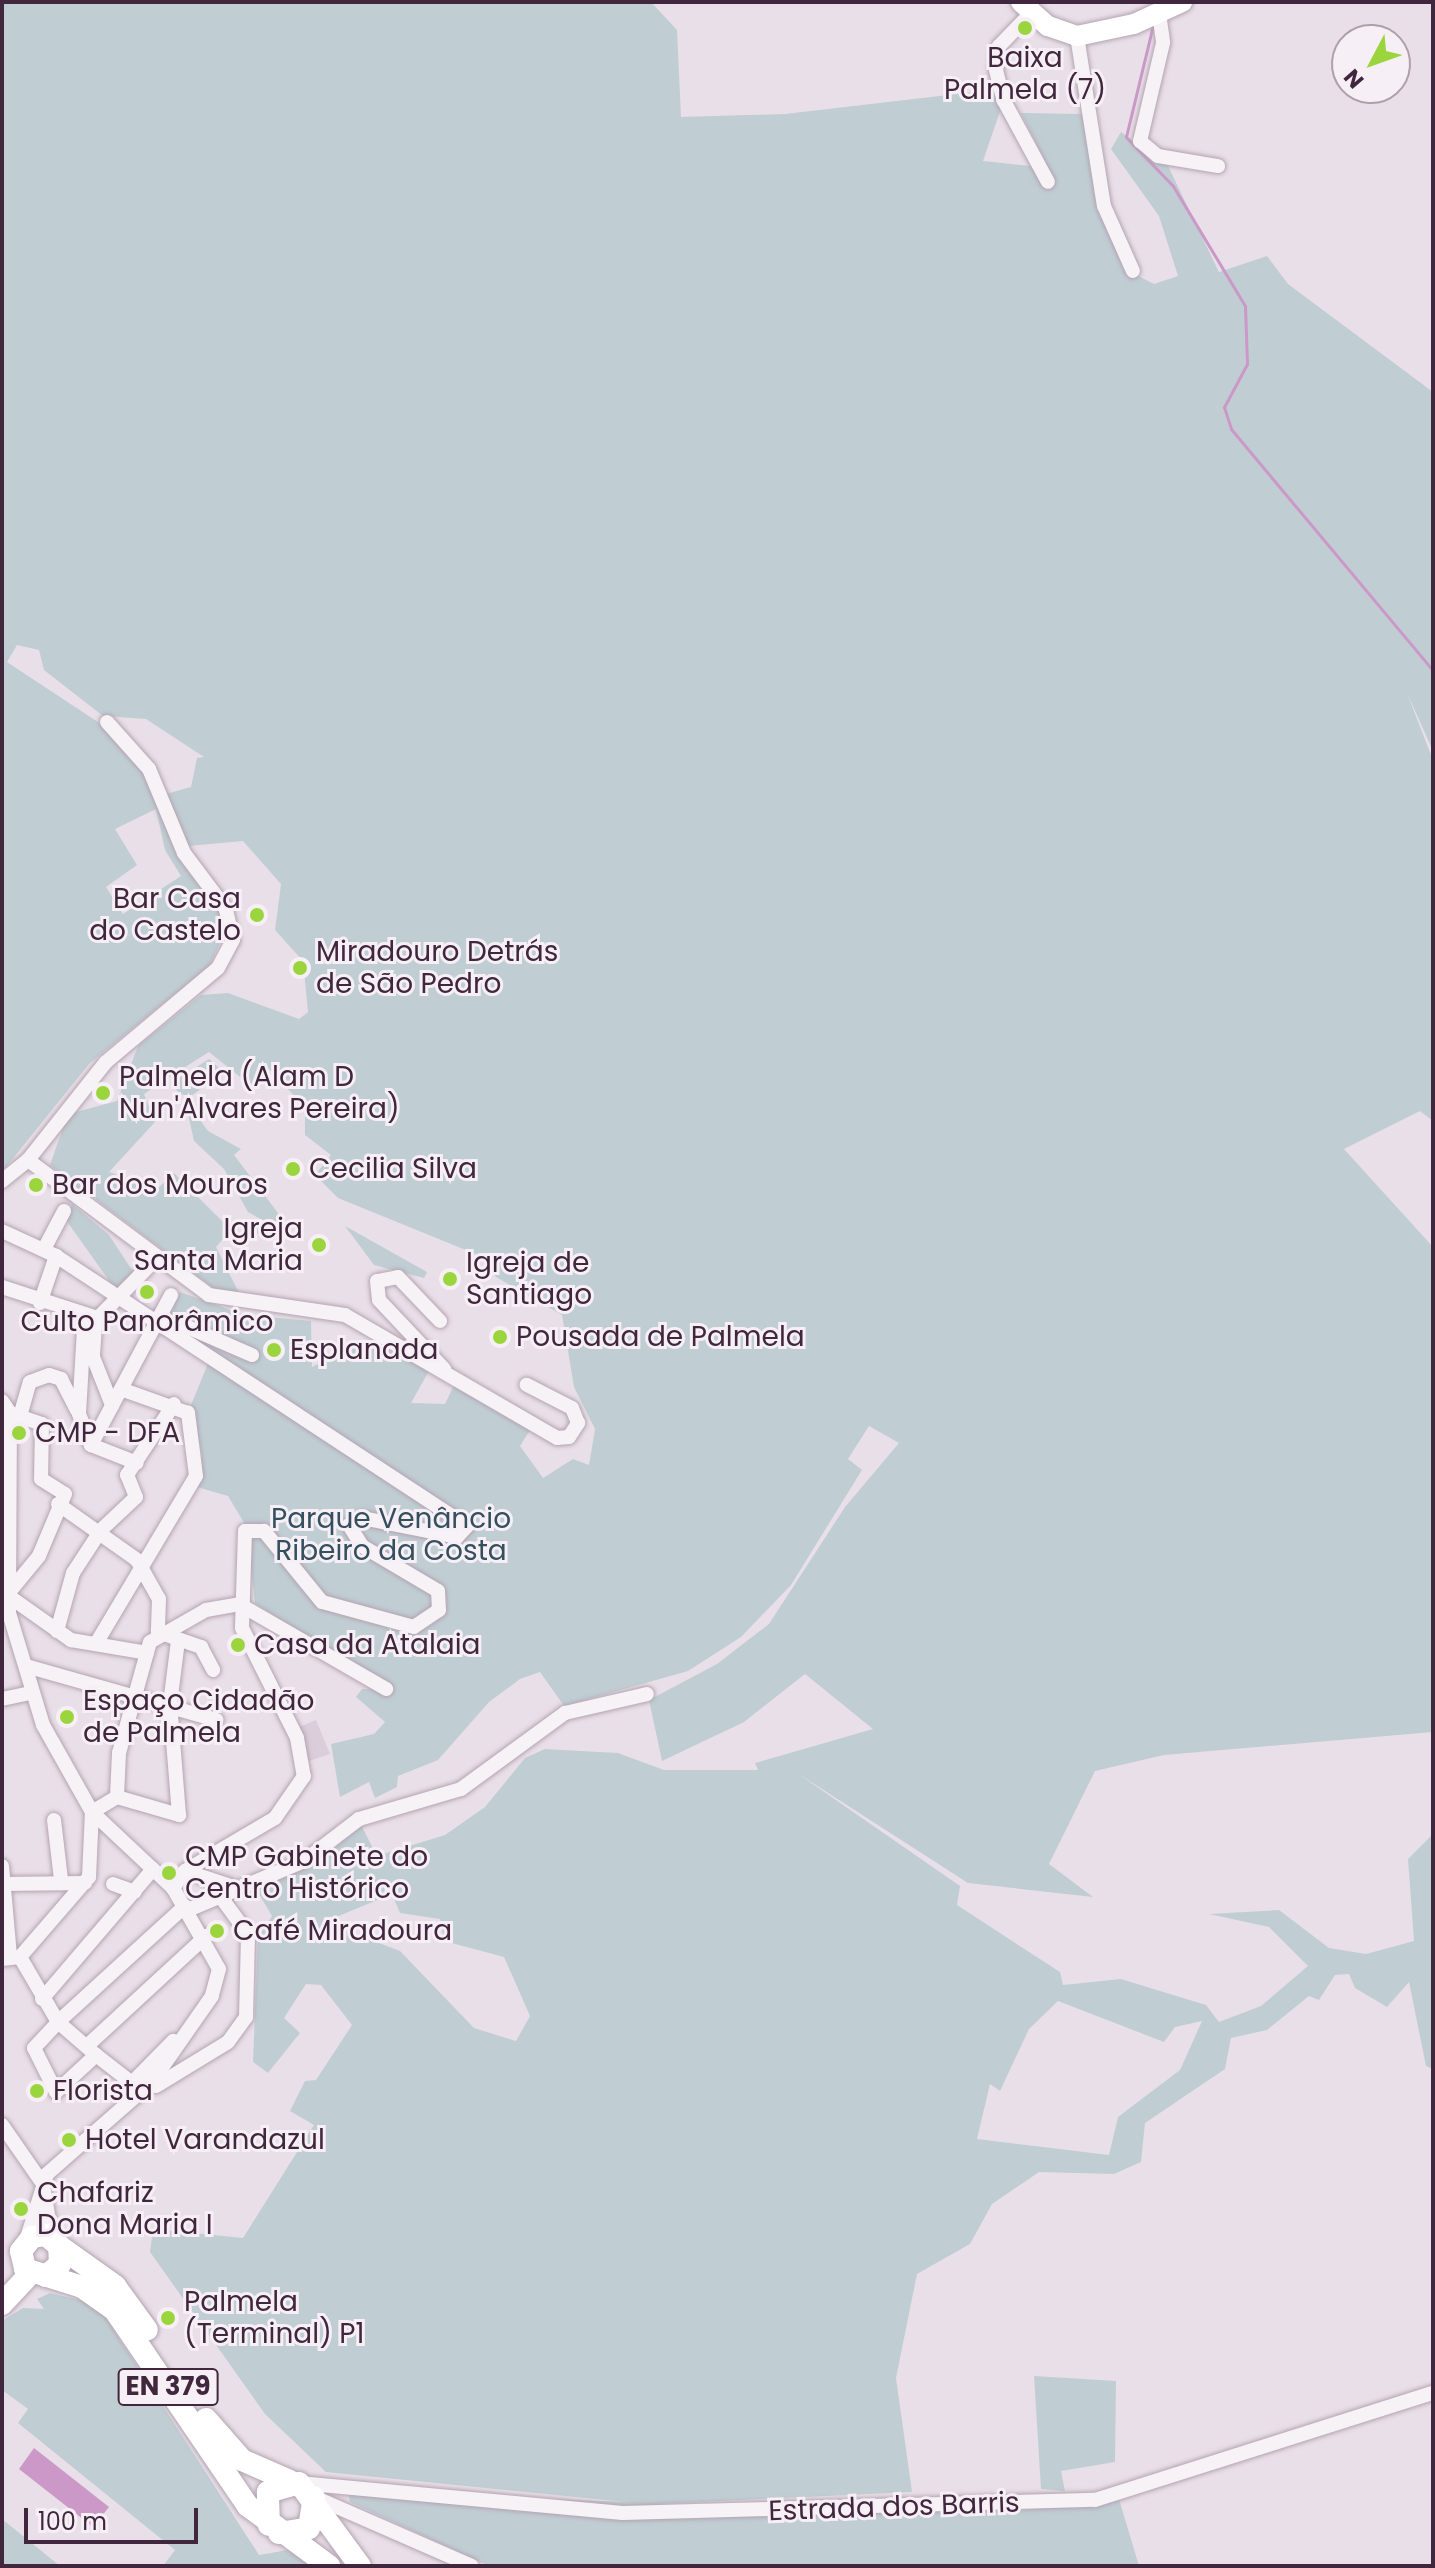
<!DOCTYPE html>
<meta charset="utf-8">
<style>
body{margin:0}
#map{position:relative;width:1435px;height:2568px;overflow:hidden;background:#e9dfe8;font-family:Poppins,sans-serif}
div>[style]{position:absolute}
.built>*{inset:0;background:#dbcdd9}
.green>*{inset:0;background:#c0ced4}
.water>*{inset:0;background:#cb98c8}
.stream>*{height:3px;margin:-1.5px;padding:0 1.5px;transform-origin:1.5px;border-radius:1.5px;background:#cb98c8}
.roads{filter:drop-shadow(0 0 2px #b3a4b1) drop-shadow(0 0 2px #b3a4b1)}
.street>*{height:14px;margin:-7px;padding:0 7px;transform-origin:7px;border-radius:7px;background:#f7f2f6}
.secondary>*{height:20px;margin:-10px;padding:0 10px;transform-origin:10px;border-radius:10px;background:#fff}
.primary>*{height:22px;margin:-11px;padding:0 11px;transform-origin:11px;border-radius:11px;background:#fff}
.dots>*{width:22px;height:22px;translate:-50% -50%;box-sizing:border-box;border:4px solid #f7eff6;border-radius:50%}
span{translate:-50% -50%;white-space:nowrap;text-align:center;line-height:1.15;-webkit-text-stroke:6px #f7eff6;paint-order:stroke}
.shield-label span{padding:2px 6px;background:#f7eff6;border:2px solid;border-radius:6px;-webkit-text-stroke-width:0}
.shield-label{font-size:26px;color:#41273d;font-weight:700}
.poi-label{font-size:28px;color:#41273d}
.right{translate:-100% -50%;text-align:right}
.left{translate:0 -50%;text-align:left}
.park-label{font-size:28px;color:#344f5e}
.street-label{font-size:28px;color:#41273d}
.frame{position:absolute;inset:0;border:4px solid #41273d;pointer-events:none}
.north{position:absolute;left:1331px;top:24px;width:80px;height:80px;box-sizing:border-box;background:#f7eff6;border:2px solid #ae9fac;border-radius:50%;rotate:229deg;font-size:22px;font-weight:700;line-height:32px;text-align:center;color:#41273d}
.north::after{content:'';display:block;margin:auto;width:28px;height:36px;background:#9ad53e;clip-path:polygon(50% 0,100% 100%,50% 72%,0 100%)}
.scale{position:absolute;left:24px;top:2508px;width:174px;height:36px;box-sizing:border-box;border:4px solid #41273d;border-top:0;padding-left:10px;font-size:24px;line-height:28px;white-space:nowrap;color:#41273d;-webkit-text-stroke:6px #f7eff6;paint-order:stroke}
</style>
<div id="map">
<div class="built">
<i style="clip-path:polygon(316px 1720px,330px 1754px,309px 1761px,297px 1728px)"></i>
</div>
<div class="green">
<i style="clip-path:polygon(evenodd,2px 2px,651px 2px,677px 30px,681px 117px,785px 114px,1008px 88px,983px 161px,1030px 166px,1044px 159px,1021px 113px,1082px 114px,1123px 268px,1154px 284px,1178px 276px,1159px 216px,1111px 149px,1121px 132px,1168px 166px,1219px 272px,1267px 256px,1288px 284px,1433px 392px,1433px 751px,1407px 693px,1433px 760px,1433px 1121px,1420px 1111px,1344px 1149px,1433px 1247px,1433px 1732px,1164px 1755px,1095px 1771px,1049px 1864px,1093px 1897px,968px 1883px,797px 1773px,960px 1886px,957px 1905px,1060px 1972px,1063px 1985px,1121px 1979px,1206px 2005px,1219px 2022px,1261px 2006px,1308px 1966px,1269px 1927px,1209px 1914px,1279px 1910px,1329px 1948px,1366px 1954px,1414px 1941px,1408px 1859px,1433px 1834px,1433px 2069px,1426px 2066px,1409px 1982px,1387px 2007px,1355px 1988px,1349px 1974px,1335px 1975px,1319px 2000px,1309px 1996px,1267px 2030px,1231px 2038px,1225px 2069px,1145px 2123px,1141px 2162px,1114px 2174px,1039px 2172px,992px 2204px,970px 2244px,917px 2274px,896px 2378px,912px 2492px,657px 2504px,874px 2513px,1026px 2510px,1119px 2499px,1139px 2566px,489px 2566px,350px 2502px,348px 2491px,626px 2502px,326px 2472px,265px 2414px,150px 2252px,153px 2229px,243px 2238px,314px 2125px,290px 2111px,305px 2081px,316px 2080px,352px 2025px,321px 1985px,306px 1984px,284px 2018px,300px 2033px,268px 2073px,253px 2062px,258px 1937px,272px 1916px,256px 1889px,320px 1861px,361px 1825px,377px 1856px,445px 1835px,485px 1807px,525px 1758px,545px 1749px,618px 1753px,664px 1770px,758px 1770px,755px 1763px,873px 1729px,805px 1674px,744px 1722px,662px 1761px,649px 1700px,717px 1664px,769px 1624px,845px 1507px,899px 1443px,869px 1426px,848px 1459px,862px 1470px,791px 1585px,741px 1637px,688px 1671px,564px 1706px,540px 1672px,520px 1679px,489px 1702px,438px 1760px,398px 1776px,397px 1787px,375px 1798px,369px 1782px,340px 1797px,331px 1744px,374px 1734px,385px 1722px,356px 1697px,362px 1689px,383px 1689px,255px 1603px,246px 1526px,228px 1496px,197px 1487px,202px 1455px,191px 1405px,209px 1361px,158px 1323px,180px 1292px,245px 1315px,311px 1321px,312px 1367px,366px 1340px,429px 1371px,411px 1403px,445px 1404px,454px 1385px,532px 1427px,520px 1446px,543px 1478px,573px 1459px,589px 1465px,595px 1429px,574px 1387px,562px 1315px,496px 1277px,478px 1255px,338px 1198px,315px 1175px,331px 1155px,305px 1135px,305px 1107px,269px 1069px,254px 1088px,209px 1052px,166px 1079px,144px 1094px,155px 1122px,109px 1172px,157px 1189px,174px 1173px,231px 1230px,216px 1247px,240px 1295px,219px 1292px,50px 1165px,64px 1125px,76px 1112px,117px 1101px,138px 1046px,201px 995px,228px 993px,299px 1019px,308px 1012px,303px 961px,275px 930px,281px 884px,243px 841px,188px 846px,166px 794px,191px 787px,197px 758px,204px 757px,146px 719px,103px 716px,44px 670px,39px 650px,17px 645px,7px 662px,107px 728px,147px 776px,229px 923px,210px 965px,89px 1064px,2px 1172px,2px 2px,156px 809px,165px 850px,181px 876px,123px 914px,106px 887px,137px 865px,115px 829px,156px 809px,2px 2px,392px 1894px,400px 1913px,440px 1919px,444px 1941px,504px 1957px,530px 2016px,516px 2041px,474px 2028px,400px 1951px,324px 1922px,392px 1894px,2px 2px,1058px 2001px,1164px 2042px,1175px 2027px,1202px 2021px,1180px 2070px,1118px 2117px,1109px 2155px,977px 2139px,990px 2084px,1000px 2091px,1029px 2029px,1058px 2001px)"></i>
<i style="clip-path:polygon(209px 1059px,232px 1079px,222px 1074px,191px 1096px,180px 1094px,171px 1083px)"></i>
<i style="clip-path:polygon(195px 1113px,208px 1131px,241px 1149px,234px 1155px,278px 1213px,277px 1237px,253px 1233px,264px 1221px,248px 1212px,224px 1169px,194px 1141px,188px 1114px)"></i>
<i style="clip-path:polygon(72px 1204px,109px 1235px,136px 1276px,120px 1296px,66px 1220px)"></i>
<i style="clip-path:polygon(345px 1226px,427px 1272px,424px 1278px,374px 1265px)"></i>
<i style="clip-path:polygon(50px 2293px,84px 2301px,106px 2318px,259px 2555px,288px 2550px,312px 2566px,163px 2566px,175px 2550px,18px 2423px,28px 2409px,2px 2390px,2px 2321px,23px 2308px,44px 2309px,37px 2299px)"></i>
<i style="clip-path:polygon(1034px 2376px,1116px 2381px,1115px 2462px,1061px 2471px,1065px 2491px,1041px 2489px)"></i>
<i style="clip-path:polygon(2px 2519px,60px 2566px,2px 2566px)"></i>
</div>
<div class="water">
<i style="clip-path:polygon(34px 2448px,109px 2507px,93px 2527px,19px 2469px)"></i>
</div>
<div class="stream">
<i style="left:1153px;top:25px;width:115px;rotate:103.6deg"></i>
<i style="left:1126px;top:137px;width:68px;rotate:46.2deg"></i>
<i style="left:1173px;top:186px;width:140px;rotate:59deg"></i>
<i style="left:1245px;top:306px;width:58px;rotate:88deg"></i>
<i style="left:1247px;top:364px;width:49px;rotate:118.1deg"></i>
<i style="left:1224px;top:407px;width:23px;rotate:72deg"></i>
<i style="left:1231px;top:429px;width:315px;rotate:50.1deg"></i>
<i style="left:1433px;top:734px;width:30px;rotate:90deg"></i>
</div>
<div class="roads">
<div class="street">
<i style="left:1031px;top:13px;width:46px;rotate:134.1deg"></i>
<i style="left:999px;top:46px;width:24px;rotate:97deg"></i>
<i style="left:996px;top:70px;width:32px;rotate:76deg"></i>
<i style="left:1004px;top:101px;width:92px;rotate:61.5deg"></i>
<i style="left:1159px;top:13px;width:30px;rotate:82deg"></i>
<i style="left:1163px;top:43px;width:101px;rotate:103.2deg"></i>
<i style="left:1140px;top:141px;width:23px;rotate:40deg"></i>
<i style="left:1158px;top:156px;width:61px;rotate:9.5deg"></i>
<i style="left:1077px;top:36px;width:172px;rotate:81deg"></i>
<i style="left:1104px;top:206px;width:71px;rotate:66deg"></i>
<i style="left:28px;top:1160px;width:226px;rotate:36.7deg"></i>
<i style="left:209px;top:1295px;width:137px;rotate:8.4deg"></i>
<i style="left:345px;top:1315px;width:245px;rotate:30.1deg"></i>
<i style="left:557px;top:1438px;width:12px;rotate:-5deg"></i>
<i style="left:569px;top:1437px;width:17px;rotate:-57deg"></i>
<i style="left:578px;top:1423px;width:16px;rotate:-112deg"></i>
<i style="left:572px;top:1408px;width:51px;rotate:-152.9deg"></i>
<i style="left:2px;top:1181px;width:33px;rotate:-39deg"></i>
<i style="left:28px;top:1160px;width:125px;rotate:-51.5deg"></i>
<i style="left:106px;top:1062px;width:146px;rotate:-40deg"></i>
<i style="left:218px;top:968px;width:32px;rotate:-62deg"></i>
<i style="left:233px;top:940px;width:32px;rotate:-103deg"></i>
<i style="left:226px;top:909px;width:70px;rotate:-126.9deg"></i>
<i style="left:184px;top:853px;width:91px;rotate:-112.6deg"></i>
<i style="left:149px;top:769px;width:63px;rotate:-131.8deg"></i>
<i style="left:2px;top:1231px;width:60px;rotate:24.8deg"></i>
<i style="left:56px;top:1256px;width:492px;rotate:33.3deg"></i>
<i style="left:467px;top:1526px;width:15px;rotate:132deg"></i>
<i style="left:457px;top:1537px;width:96px;rotate:-168.6deg"></i>
<i style="left:363px;top:1518px;width:16px;rotate:153deg"></i>
<i style="left:349px;top:1525px;width:25px;rotate:58deg"></i>
<i style="left:362px;top:1546px;width:88px;rotate:30.6deg"></i>
<i style="left:438px;top:1591px;width:19px;rotate:87deg"></i>
<i style="left:439px;top:1610px;width:30px;rotate:146deg"></i>
<i style="left:414px;top:1627px;width:95px;rotate:-164.8deg"></i>
<i style="left:322px;top:1602px;width:92px;rotate:-129.2deg"></i>
<i style="left:264px;top:1531px;width:19px;rotate:180deg"></i>
<i style="left:245px;top:1531px;width:97px;rotate:91.8deg"></i>
<i style="left:242px;top:1628px;width:123px;rotate:63.4deg"></i>
<i style="left:297px;top:1738px;width:39px;rotate:80deg"></i>
<i style="left:304px;top:1776px;width:51px;rotate:124.6deg"></i>
<i style="left:275px;top:1818px;width:104px;rotate:149.5deg"></i>
<i style="left:185px;top:1871px;width:21px;rotate:125deg"></i>
<i style="left:44px;top:1249px;width:43px;rotate:-62.2deg"></i>
<i style="left:2px;top:1287px;width:101px;rotate:17.9deg"></i>
<i style="left:98px;top:1318px;width:71px;rotate:-45.6deg"></i>
<i style="left:40px;top:1303px;width:50px;rotate:-71.2deg"></i>
<i style="left:98px;top:1318px;width:18px;rotate:142deg"></i>
<i style="left:84px;top:1329px;width:85px;rotate:93.4deg"></i>
<i style="left:79px;top:1414px;width:33px;rotate:69deg"></i>
<i style="left:91px;top:1445px;width:49px;rotate:21.4deg"></i>
<i style="left:440px;top:1321px;width:61px;rotate:-133.7deg"></i>
<i style="left:398px;top:1277px;width:21px;rotate:169deg"></i>
<i style="left:377px;top:1281px;width:19px;rotate:84deg"></i>
<i style="left:379px;top:1300px;width:95px;rotate:46.7deg"></i>
<i style="left:154px;top:1324px;width:22px;rotate:-5deg"></i>
<i style="left:176px;top:1322px;width:83px;rotate:23.5deg"></i>
<i style="left:95px;top:1326px;width:31px;rotate:94deg"></i>
<i style="left:93px;top:1357px;width:52px;rotate:68.4deg"></i>
<i style="left:2px;top:1401px;width:14px;rotate:56deg"></i>
<i style="left:10px;top:1413px;width:200px;rotate:90.3deg"></i>
<i style="left:9px;top:1613px;width:117px;rotate:73.1deg"></i>
<i style="left:43px;top:1725px;width:100px;rotate:60.6deg"></i>
<i style="left:92px;top:1812px;width:111px;rotate:43.2deg"></i>
<i style="left:173px;top:1888px;width:93px;rotate:60.4deg"></i>
<i style="left:219px;top:1969px;width:28px;rotate:105deg"></i>
<i style="left:212px;top:1996px;width:105px;rotate:124.9deg"></i>
<i style="left:152px;top:2082px;width:140px;rotate:138.8deg"></i>
<i style="left:47px;top:2174px;width:70px;rotate:107.4deg"></i>
<i style="left:10px;top:1413px;width:34px;rotate:19deg"></i>
<i style="left:42px;top:1424px;width:55px;rotate:91deg"></i>
<i style="left:41px;top:1479px;width:28px;rotate:32deg"></i>
<i style="left:65px;top:1494px;width:67px;rotate:112.8deg"></i>
<i style="left:39px;top:1556px;width:45px;rotate:129.6deg"></i>
<i style="left:20px;top:1416px;width:35px;rotate:-74deg"></i>
<i style="left:30px;top:1382px;width:20px;rotate:-20deg"></i>
<i style="left:49px;top:1375px;width:13px;rotate:18deg"></i>
<i style="left:61px;top:1379px;width:35px;rotate:63deg"></i>
<i style="left:91px;top:1445px;width:170px;rotate:-61.9deg"></i>
<i style="left:58px;top:1504px;width:97px;rotate:35.3deg"></i>
<i style="left:137px;top:1560px;width:45px;rotate:60.6deg"></i>
<i style="left:159px;top:1599px;width:33px;rotate:92deg"></i>
<i style="left:158px;top:1632px;width:46px;rotate:19.2deg"></i>
<i style="left:201px;top:1647px;width:26px;rotate:62deg"></i>
<i style="left:10px;top:1597px;width:75px;rotate:35.2deg"></i>
<i style="left:71px;top:1640px;width:77px;rotate:9.7deg"></i>
<i style="left:239px;top:1604px;width:170px;rotate:30deg"></i>
<i style="left:57px;top:1631px;width:60px;rotate:-74.6deg"></i>
<i style="left:73px;top:1573px;width:51px;rotate:-56.9deg"></i>
<i style="left:101px;top:1530px;width:48px;rotate:-43.3deg"></i>
<i style="left:136px;top:1497px;width:24px;rotate:-112deg"></i>
<i style="left:127px;top:1475px;width:85px;rotate:-56.5deg"></i>
<i style="left:97px;top:1642px;width:193px;rotate:-59.2deg"></i>
<i style="left:196px;top:1476px;width:64px;rotate:-97.2deg"></i>
<i style="left:188px;top:1413px;width:71px;rotate:-160.3deg"></i>
<i style="left:26px;top:1666px;width:198px;rotate:15.8deg"></i>
<i style="left:2px;top:1699px;width:30px;rotate:-12deg"></i>
<i style="left:117px;top:1797px;width:65px;rotate:16.2deg"></i>
<i style="left:179px;top:1815px;width:111px;rotate:-94.6deg"></i>
<i style="left:170px;top:1704px;width:64px;rotate:-82.8deg"></i>
<i style="left:54px;top:1820px;width:60px;rotate:83.3deg"></i>
<i style="left:2px;top:1866px;width:90px;rotate:84.9deg"></i>
<i style="left:185px;top:1871px;width:55px;rotate:18.1deg"></i>
<i style="left:2px;top:1884px;width:83px;rotate:-0.7deg"></i>
<i style="left:113px;top:1884px;width:23px;rotate:20deg"></i>
<i style="left:188px;top:1910px;width:126px;rotate:-22.9deg"></i>
<i style="left:304px;top:1861px;width:69px;rotate:-37.4deg"></i>
<i style="left:359px;top:1819px;width:106px;rotate:-16.4deg"></i>
<i style="left:461px;top:1789px;width:129px;rotate:-36.2deg"></i>
<i style="left:565px;top:1713px;width:84px;rotate:-13deg"></i>
<i style="left:20px;top:1957px;width:106px;rotate:-49.2deg"></i>
<i style="left:89px;top:1877px;width:65px;rotate:-87.4deg"></i>
<i style="left:92px;top:1812px;width:29px;rotate:-31deg"></i>
<i style="left:117px;top:1797px;width:44px;rotate:-87.4deg"></i>
<i style="left:119px;top:1753px;width:115px;rotate:-74.4deg"></i>
<i style="left:150px;top:1642px;width:64px;rotate:-29.7deg"></i>
<i style="left:206px;top:1610px;width:34px;rotate:-10deg"></i>
<i style="left:2px;top:1959px;width:18px;rotate:-6deg"></i>
<i style="left:20px;top:1957px;width:75px;rotate:59.7deg"></i>
<i style="left:58px;top:2022px;width:172px;rotate:-42.4deg"></i>
<i style="left:42px;top:1999px;width:171px;rotate:-49.5deg"></i>
<i style="left:58px;top:2022px;width:50px;rotate:41deg"></i>
<i style="left:96px;top:2055px;width:54px;rotate:137.2deg"></i>
<i style="left:56px;top:2092px;width:49px;rotate:-116.6deg"></i>
<i style="left:34px;top:2048px;width:35px;rotate:-47deg"></i>
<i style="left:88px;top:2045px;width:161px;rotate:-42.7deg"></i>
<i style="left:96px;top:2055px;width:46px;rotate:37.9deg"></i>
<i style="left:132px;top:2083px;width:59px;rotate:-45.7deg"></i>
<i style="left:156px;top:2086px;width:84px;rotate:-31.4deg"></i>
<i style="left:228px;top:2042px;width:31px;rotate:-54deg"></i>
<i style="left:246px;top:2017px;width:83px;rotate:-88.6deg"></i>
<i style="left:248px;top:1934px;width:47px;rotate:-126.4deg"></i>
<i style="left:2px;top:2125px;width:72px;rotate:55.2deg"></i>
<i style="left:44px;top:2191px;width:48px;rotate:80.3deg"></i>
<i style="left:299px;top:2483px;width:325px;rotate:5.3deg"></i>
<i style="left:623px;top:2513px;width:472px;rotate:-1.6deg"></i>
<i style="left:1095px;top:2500px;width:355px;rotate:-17.6deg"></i>
<i style="left:314px;top:2497px;width:172px;rotate:23.6deg"></i>
</div>
<div class="secondary">
<i style="left:1021px;top:2px;width:36px;rotate:42deg"></i>
<i style="left:1048px;top:26px;width:31px;rotate:19deg"></i>
<i style="left:1077px;top:36px;width:58px;rotate:-11.9deg"></i>
<i style="left:1134px;top:24px;width:53px;rotate:-24.6deg"></i>
</div>
<div class="primary">
<i style="left:59px;top:2246px;width:69px;rotate:35.5deg"></i>
<i style="left:115px;top:2286px;width:54px;rotate:54deg"></i>
<i style="left:46px;top:2276px;width:18px;rotate:-41deg"></i>
<i style="left:60px;top:2264px;width:18px;rotate:-93deg"></i>
<i style="left:59px;top:2246px;width:17px;rotate:-140deg"></i>
<i style="left:46px;top:2235px;width:14px;rotate:172deg"></i>
<i style="left:32px;top:2237px;width:18px;rotate:128deg"></i>
<i style="left:21px;top:2251px;width:18px;rotate:77deg"></i>
<i style="left:25px;top:2269px;width:60px;rotate:17.5deg"></i>
<i style="left:82px;top:2287px;width:39px;rotate:35deg"></i>
<i style="left:114px;top:2309px;width:238px;rotate:55.8deg"></i>
<i style="left:248px;top:2506px;width:101px;rotate:36.5deg"></i>
<i style="left:2px;top:2304px;width:41px;rotate:-47deg"></i>
<i style="left:206px;top:2419px;width:55px;rotate:48.7deg"></i>
<i style="left:242px;top:2460px;width:52px;rotate:23.6deg"></i>
<i style="left:269px;top:2525px;width:33px;rotate:-92deg"></i>
<i style="left:268px;top:2492px;width:32px;rotate:-16deg"></i>
<i style="left:299px;top:2483px;width:103px;rotate:53.7deg"></i>
<i style="left:279px;top:2533px;width:30px;rotate:-9deg"></i>
<i style="left:309px;top:2528px;width:31px;rotate:-81deg"></i>
</div>
</div>
<div class="dots">
<i style="left:1025px;top:28px;background:#9ad53e"></i>
<i style="left:257px;top:915px;background:#9ad53e"></i>
<i style="left:300px;top:968px;background:#9ad53e"></i>
<i style="left:103px;top:1093px;background:#9ad53e"></i>
<i style="left:293px;top:1169px;background:#9ad53e"></i>
<i style="left:36px;top:1185px;background:#9ad53e"></i>
<i style="left:319px;top:1245px;background:#9ad53e"></i>
<i style="left:450px;top:1279px;background:#9ad53e"></i>
<i style="left:147px;top:1292px;background:#9ad53e"></i>
<i style="left:500px;top:1337px;background:#9ad53e"></i>
<i style="left:274px;top:1350px;background:#9ad53e"></i>
<i style="left:19px;top:1433px;background:#9ad53e"></i>
<i style="left:238px;top:1645px;background:#9ad53e"></i>
<i style="left:67px;top:1717px;background:#9ad53e"></i>
<i style="left:169px;top:1873px;background:#9ad53e"></i>
<i style="left:217px;top:1931px;background:#9ad53e"></i>
<i style="left:37px;top:2091px;background:#9ad53e"></i>
<i style="left:69px;top:2140px;background:#9ad53e"></i>
<i style="left:21px;top:2209px;background:#9ad53e"></i>
<i style="left:168px;top:2318px;background:#9ad53e"></i>
</div>
<div class="shield-label">
<span style="left:168px;top:2387px">EN 379</span>
</div>
<div class="poi-label">
<span style="left:1025px;top:74px">Baixa<br>Palmela (7)</span>
<span class="right" style="left:241px;top:915px">Bar Casa<br>do Castelo</span>
<span class="left" style="left:316px;top:968px">Miradouro Detrás<br>de São Pedro</span>
<span class="left" style="left:119px;top:1093px">Palmela (Alam D<br>Nun'Alvares Pereira)</span>
<span class="left" style="left:309px;top:1169px">Cecilia Silva</span>
<span class="left" style="left:52px;top:1185px">Bar dos Mouros</span>
<span class="right" style="left:303px;top:1245px">Igreja<br>Santa Maria</span>
<span class="left" style="left:466px;top:1279px">Igreja de<br>Santiago</span>
<span style="left:147px;top:1322px">Culto Panorâmico</span>
<span class="left" style="left:516px;top:1337px">Pousada de Palmela</span>
<span class="left" style="left:290px;top:1350px">Esplanada</span>
<span class="left" style="left:35px;top:1433px">CMP - DFA</span>
<span class="left" style="left:254px;top:1645px">Casa da Atalaia</span>
<span class="left" style="left:83px;top:1717px">Espaço Cidadão<br>de Palmela</span>
<span class="left" style="left:185px;top:1873px">CMP Gabinete do<br>Centro Histórico</span>
<span class="left" style="left:233px;top:1931px">Café Miradoura</span>
<span class="left" style="left:53px;top:2091px">Florista</span>
<span class="left" style="left:85px;top:2140px">Hotel Varandazul</span>
<span class="left" style="left:37px;top:2209px">Chafariz<br>Dona Maria I</span>
<span class="left" style="left:184px;top:2318px">Palmela<br>(Terminal) P1</span>
</div>
<div class="park-label">
<span style="left:391px;top:1535px">Parque Venâncio<br>Ribeiro da Costa</span>
</div>
<div class="street-label">
<span style="left:894px;top:2507px;rotate:-2deg">Estrada dos Barris</span>
</div>
<div class="frame"></div>
<div class="north">N</div>
<div class="scale">100 m</div>
</div>
